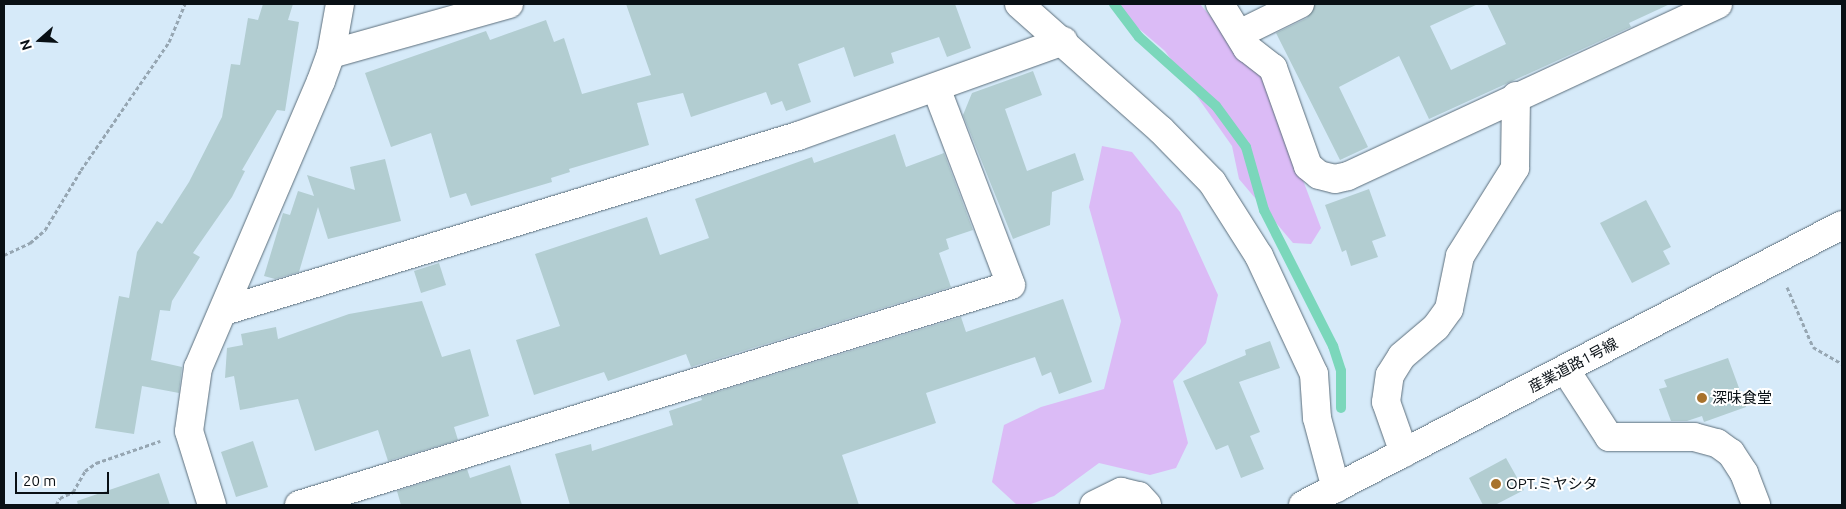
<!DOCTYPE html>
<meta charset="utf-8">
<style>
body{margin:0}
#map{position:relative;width:1846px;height:509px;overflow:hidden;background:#d6eaf9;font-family:Ubuntu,"Noto Sans JP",sans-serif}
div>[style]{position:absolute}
.green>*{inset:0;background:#dbbbf6}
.stream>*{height:10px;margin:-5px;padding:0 5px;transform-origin:5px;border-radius:5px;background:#7bd7bb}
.building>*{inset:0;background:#b2cdd1}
.path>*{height:3px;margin-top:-1.5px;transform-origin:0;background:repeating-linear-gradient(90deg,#96a6b2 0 4px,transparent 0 6.5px)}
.roads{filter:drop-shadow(0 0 1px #5c6e7b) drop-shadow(0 0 1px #5c6e7b)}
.minor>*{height:28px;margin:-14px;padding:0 14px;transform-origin:14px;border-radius:14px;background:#fff}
.dots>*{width:14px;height:14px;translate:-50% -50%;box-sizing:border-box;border:2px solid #fff;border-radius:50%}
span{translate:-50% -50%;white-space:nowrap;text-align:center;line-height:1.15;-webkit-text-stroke:4px #fff;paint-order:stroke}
.street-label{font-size:15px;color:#091015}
.poi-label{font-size:15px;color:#091015}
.left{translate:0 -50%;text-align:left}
.frame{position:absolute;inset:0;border:5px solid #091015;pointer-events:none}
.north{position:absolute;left:15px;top:15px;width:50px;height:50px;-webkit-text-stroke:4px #fff;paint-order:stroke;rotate:251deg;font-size:14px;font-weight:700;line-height:20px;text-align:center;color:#091015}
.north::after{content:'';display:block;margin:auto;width:18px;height:22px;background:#091015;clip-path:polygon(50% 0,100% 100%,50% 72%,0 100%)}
.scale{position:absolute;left:15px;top:472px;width:94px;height:22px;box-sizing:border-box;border:2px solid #091015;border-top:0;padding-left:6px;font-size:15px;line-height:18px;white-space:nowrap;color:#091015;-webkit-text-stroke:4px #fff;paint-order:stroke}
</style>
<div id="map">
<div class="green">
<i style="clip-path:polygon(1110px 4px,1200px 4px,1266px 82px,1321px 228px,1311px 244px,1293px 243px,1239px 179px,1232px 146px,1165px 51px)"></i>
<i style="clip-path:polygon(1102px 146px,1132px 152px,1180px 212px,1218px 295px,1206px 343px,1173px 381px,1188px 443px,1176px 468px,1150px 475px,1099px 463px,1054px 496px,1028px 505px,1017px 505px,992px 482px,1004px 425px,1041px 407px,1104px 389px,1121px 321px,1089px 207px)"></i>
</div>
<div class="stream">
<i style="left:1114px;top:4px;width:41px;rotate:52.9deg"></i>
<i style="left:1139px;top:37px;width:103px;rotate:41.9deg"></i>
<i style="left:1216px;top:106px;width:51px;rotate:53.8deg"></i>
<i style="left:1246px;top:147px;width:66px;rotate:74.1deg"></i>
<i style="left:1264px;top:210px;width:153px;rotate:63.1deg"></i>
<i style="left:1333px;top:346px;width:26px;rotate:72deg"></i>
<i style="left:1341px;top:371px;width:37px;rotate:90deg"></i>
</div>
<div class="building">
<i style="clip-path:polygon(263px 4px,293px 4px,288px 20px,299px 22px,285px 111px,277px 110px,242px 170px,245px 171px,232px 197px,193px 253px,200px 257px,172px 301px,170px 311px,160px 310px,151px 360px,182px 367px,179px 393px,142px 386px,134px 434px,95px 428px,119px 296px,129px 298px,137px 252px,157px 221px,162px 224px,189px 182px,222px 117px,231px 64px,240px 65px,248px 18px,258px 20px)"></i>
<i style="clip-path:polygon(626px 4px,955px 4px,971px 48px,947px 57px,939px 37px,891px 53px,894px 63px,854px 77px,844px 47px,798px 64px,811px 102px,786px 111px,782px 101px,771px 105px,766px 92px,691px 117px,683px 93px,637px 103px,649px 145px,569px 169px,570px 172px,551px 178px,552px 182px,471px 206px,466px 193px,450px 198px,431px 133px,391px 147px,365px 73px,486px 31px,490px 40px,546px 20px,554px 42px,564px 38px,582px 94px,651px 75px)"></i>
<i style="clip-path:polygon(1315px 4px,1478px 4px,1430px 26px,1451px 70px,1506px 44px,1487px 4px,1670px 4px,1629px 23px,1631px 27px,1429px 119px,1399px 56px,1339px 87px,1368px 147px,1340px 160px,1276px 33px,1307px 18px)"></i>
<i style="clip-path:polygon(1033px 71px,1042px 95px,1005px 109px,1027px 171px,1075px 153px,1084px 180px,1052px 192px,1050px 225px,1013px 239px,963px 115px,972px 93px)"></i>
<i style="clip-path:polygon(895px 134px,906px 167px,944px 153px,973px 230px,946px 239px,949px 249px,939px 253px,951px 287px,691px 367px,686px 354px,608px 381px,604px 372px,534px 395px,516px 340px,560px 326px,535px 254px,647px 217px,660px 255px,709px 238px,695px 199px,812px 157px,814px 163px)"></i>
<i style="clip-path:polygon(385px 159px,401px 221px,328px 239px,318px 207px,299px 272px,275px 279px,264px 276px,283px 213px,290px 215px,298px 191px,314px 196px,307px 175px,355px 190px,350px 167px)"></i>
<i style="clip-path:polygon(1369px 189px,1386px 236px,1372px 241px,1378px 257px,1351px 266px,1346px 250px,1342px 252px,1325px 205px)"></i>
<i style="clip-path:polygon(1646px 200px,1671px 247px,1663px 251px,1670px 264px,1632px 283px,1600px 223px)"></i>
<i style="clip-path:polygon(439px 263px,446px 285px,421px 293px,414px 271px)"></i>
<i style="clip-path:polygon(1063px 299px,1092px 382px,1059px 394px,1051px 372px,1042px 376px,1035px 357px,926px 393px,936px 423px,842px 455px,859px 505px,570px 505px,555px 454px,591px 444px,592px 451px,673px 425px,669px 411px,702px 400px,701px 397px,961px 317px,966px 332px)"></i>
<i style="clip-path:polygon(422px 301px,442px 357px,470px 349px,489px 416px,454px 427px,458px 440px,388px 461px,378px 430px,315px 451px,298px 399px,240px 410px,234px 376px,225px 378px,227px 348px,243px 345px,241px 334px,276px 327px,278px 339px,349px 314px)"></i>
<i style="clip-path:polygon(1270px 341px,1280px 368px,1239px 382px,1260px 432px,1250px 436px,1264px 469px,1241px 478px,1228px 445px,1216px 450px,1183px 381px,1246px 355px,1245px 350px)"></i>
<i style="clip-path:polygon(1728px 358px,1746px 407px,1704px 422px,1702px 416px,1687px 421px,1671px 421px,1659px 389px,1667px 387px,1664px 380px)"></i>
<i style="clip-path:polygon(253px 441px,268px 487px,236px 497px,221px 452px)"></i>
<i style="clip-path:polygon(1506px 458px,1524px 490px,1495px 505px,1483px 505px,1469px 478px)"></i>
<i style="clip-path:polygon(510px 465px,522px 505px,401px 505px,397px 491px,467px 469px,470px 478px)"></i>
<i style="clip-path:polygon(159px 473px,170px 505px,78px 505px,77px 501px)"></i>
</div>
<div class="path">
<i style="left:4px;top:255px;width:29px;rotate:-25deg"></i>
<i style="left:30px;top:243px;width:20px;rotate:-41deg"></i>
<i style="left:45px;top:230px;width:70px;rotate:-59deg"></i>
<i style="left:81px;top:170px;width:155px;rotate:-55.5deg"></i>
<i style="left:169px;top:42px;width:41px;rotate:-67.2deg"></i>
<i style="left:1787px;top:287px;width:65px;rotate:66.6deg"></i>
<i style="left:1813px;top:347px;width:34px;rotate:30deg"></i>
<i style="left:56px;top:505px;width:8px;rotate:-60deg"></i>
<i style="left:60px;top:498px;width:14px;rotate:-25deg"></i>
<i style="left:73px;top:492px;width:24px;rotate:-60deg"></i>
<i style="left:85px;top:471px;width:14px;rotate:-36deg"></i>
<i style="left:96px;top:463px;width:68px;rotate:-19deg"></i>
</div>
<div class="roads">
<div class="minor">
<i style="left:1019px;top:4px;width:190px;rotate:41.6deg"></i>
<i style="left:1161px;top:130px;width:73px;rotate:45.6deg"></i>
<i style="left:1212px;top:182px;width:88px;rotate:57.6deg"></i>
<i style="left:1259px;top:256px;width:130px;rotate:65deg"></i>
<i style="left:1314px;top:374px;width:44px;rotate:86.1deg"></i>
<i style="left:1317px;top:418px;width:73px;rotate:75deg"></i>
<i style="left:1220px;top:4px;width:52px;rotate:58.5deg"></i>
<i style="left:1247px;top:48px;width:33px;rotate:38deg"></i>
<i style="left:1273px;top:68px;width:104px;rotate:70.3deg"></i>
<i style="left:1308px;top:166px;width:14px;rotate:39deg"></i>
<i style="left:1319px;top:175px;width:16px;rotate:14deg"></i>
<i style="left:1335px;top:179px;width:13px;rotate:-13deg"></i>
<i style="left:1348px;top:176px;width:408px;rotate:-24.9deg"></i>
<i style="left:1239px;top:34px;width:68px;rotate:-26.2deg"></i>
<i style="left:331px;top:54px;width:185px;rotate:-15.7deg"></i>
<i style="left:224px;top:311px;width:600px;rotate:-16.96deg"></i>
<i style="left:798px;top:136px;width:282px;rotate:-19.7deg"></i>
<i style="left:1565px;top:369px;width:81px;rotate:57.1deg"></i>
<i style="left:1609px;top:437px;width:85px"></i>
<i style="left:1694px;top:437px;width:24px;rotate:15deg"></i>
<i style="left:1717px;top:443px;width:17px;rotate:36deg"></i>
<i style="left:1731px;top:453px;width:24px;rotate:57deg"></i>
<i style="left:1744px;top:473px;width:34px;rotate:69deg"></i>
<i style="left:1404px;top:453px;width:54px;rotate:-109.4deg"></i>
<i style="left:1386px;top:402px;width:27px;rotate:-82deg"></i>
<i style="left:1390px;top:375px;width:22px;rotate:-58deg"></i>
<i style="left:1402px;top:356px;width:45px;rotate:-40.5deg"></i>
<i style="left:1436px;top:327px;width:22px;rotate:-54deg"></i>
<i style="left:1449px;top:309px;width:54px;rotate:-78.3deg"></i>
<i style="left:1460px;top:256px;width:104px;rotate:-58deg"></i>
<i style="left:1515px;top:168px;width:72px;rotate:-89.2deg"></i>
<i style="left:212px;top:505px;width:77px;rotate:-107.3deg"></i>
<i style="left:189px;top:431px;width:64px;rotate:-81.9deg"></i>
<i style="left:198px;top:368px;width:312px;rotate:-66.8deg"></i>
<i style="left:321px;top:81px;width:29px;rotate:-70deg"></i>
<i style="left:331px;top:54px;width:51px;rotate:-79.8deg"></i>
<i style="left:299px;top:505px;width:745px;rotate:-17.17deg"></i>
<i style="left:1011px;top:285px;width:211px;rotate:-110.8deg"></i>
<i style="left:1094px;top:505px;width:30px;rotate:-26deg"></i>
<i style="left:1121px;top:492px;width:18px;rotate:13deg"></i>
<i style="left:1139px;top:496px;width:12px;rotate:48deg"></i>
<i style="left:1303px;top:505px;width:607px;rotate:-27.45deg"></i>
</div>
</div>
<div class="dots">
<i style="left:1702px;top:398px;background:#a8722c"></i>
<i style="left:1496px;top:484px;background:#a8722c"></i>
</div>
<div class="street-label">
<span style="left:1573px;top:365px;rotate:-28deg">産業道路1号線</span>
</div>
<div class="poi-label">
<span class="left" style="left:1712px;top:398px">深味食堂</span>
<span class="left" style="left:1506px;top:484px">OPT.ミヤシタ</span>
</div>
<div class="frame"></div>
<div class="north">N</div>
<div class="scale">20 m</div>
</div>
